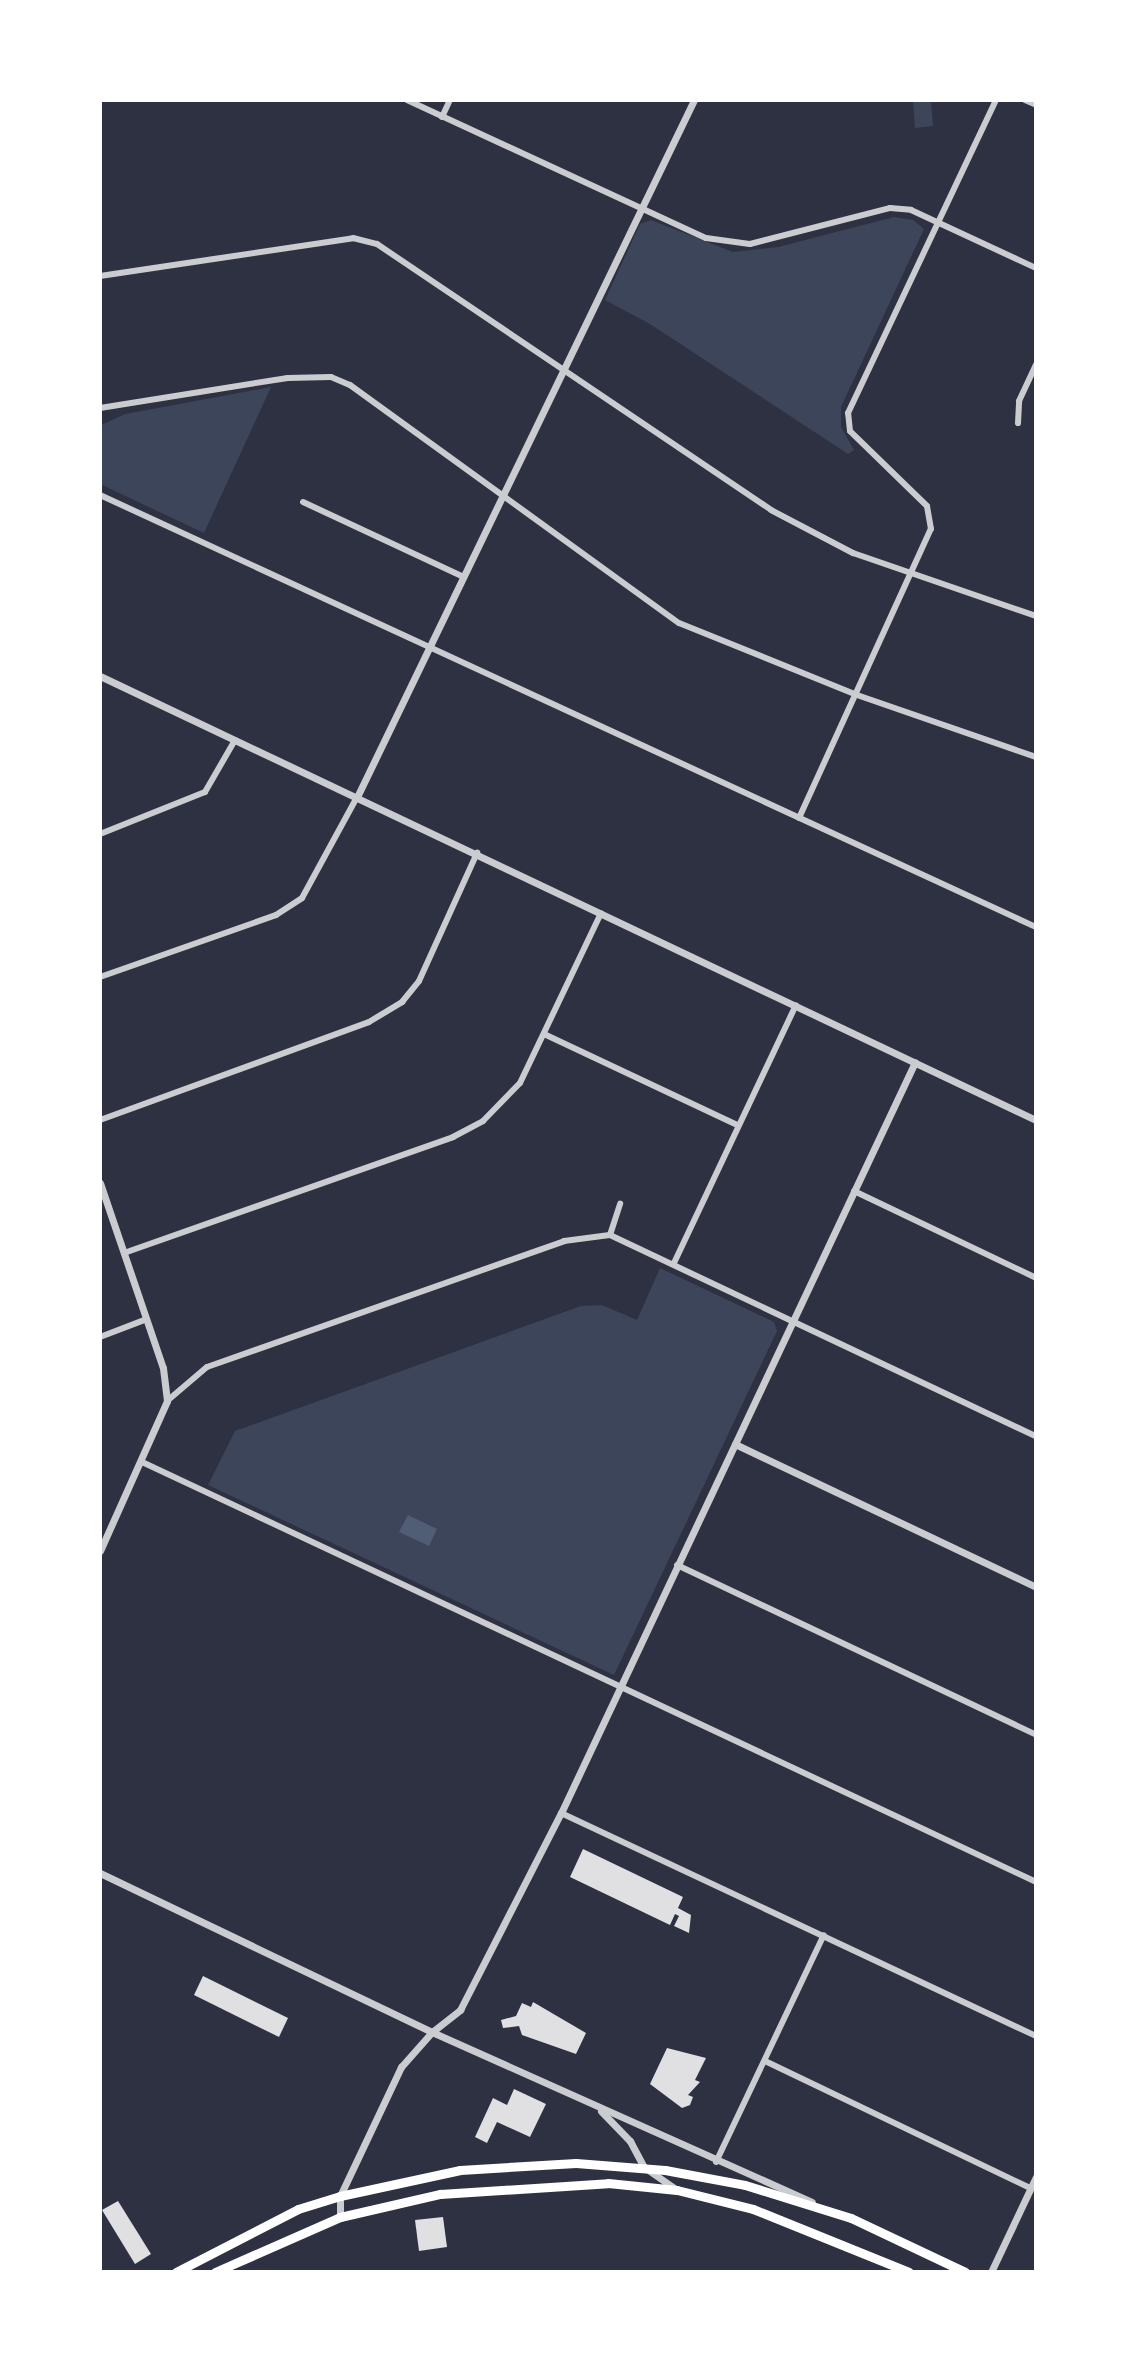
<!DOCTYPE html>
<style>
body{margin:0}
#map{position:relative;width:1136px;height:2372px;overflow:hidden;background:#2d3142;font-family:Cabin,sans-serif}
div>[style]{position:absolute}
.green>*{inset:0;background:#3c4559}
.water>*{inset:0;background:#4f5d75}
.building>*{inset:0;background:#e0e0e3}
.minor>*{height:6px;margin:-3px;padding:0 3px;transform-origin:3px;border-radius:3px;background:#caccd0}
.tertiary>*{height:7px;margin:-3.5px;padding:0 3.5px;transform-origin:3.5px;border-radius:3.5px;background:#caccd0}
.trunk>*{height:9px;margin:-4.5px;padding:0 4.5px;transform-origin:4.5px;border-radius:4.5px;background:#fff}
span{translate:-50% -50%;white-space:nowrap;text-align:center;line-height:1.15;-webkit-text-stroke:8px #fff;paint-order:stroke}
.frame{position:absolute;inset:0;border:102px solid #fff;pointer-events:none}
</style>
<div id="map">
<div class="green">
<i style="clip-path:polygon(913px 100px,931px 100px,933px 126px,915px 128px)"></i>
<i style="clip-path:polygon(894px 217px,913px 220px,924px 229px,841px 407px,841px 427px,854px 450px,848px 454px,650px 324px,605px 300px,640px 224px,651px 220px,733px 252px,778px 247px)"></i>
<i style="clip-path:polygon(271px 387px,204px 533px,100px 484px,101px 425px,125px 414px)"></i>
<i style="clip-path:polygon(660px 1268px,774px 1322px,777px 1331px,614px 1675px,208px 1485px,235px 1431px,581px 1306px,602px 1305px,637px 1320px)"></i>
</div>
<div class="water">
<i style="clip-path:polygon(408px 1515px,437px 1529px,429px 1546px,399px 1532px)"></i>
</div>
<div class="building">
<i style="clip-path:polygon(583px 1849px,683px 1897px,678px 1908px,691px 1915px,689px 1933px,674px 1926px,679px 1916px,675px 1914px,670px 1925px,570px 1877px)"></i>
<i style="clip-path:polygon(203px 1976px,288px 2018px,279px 2037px,194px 1995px)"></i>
<i style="clip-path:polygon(533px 2002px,586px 2033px,576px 2054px,522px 2035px,519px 2026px,503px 2028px,501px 2020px,516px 2016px,522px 2003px,531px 2007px)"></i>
<i style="clip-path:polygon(667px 2048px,706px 2058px,695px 2080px,700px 2082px,688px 2095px,693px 2097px,690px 2105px,682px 2108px,650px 2084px)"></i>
<i style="clip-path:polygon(514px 2089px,546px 2104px,530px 2137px,497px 2122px,487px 2143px,475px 2137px,493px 2098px,507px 2105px)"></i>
<i style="clip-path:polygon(118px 2201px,151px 2254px,135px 2264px,102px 2210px)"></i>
<i style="clip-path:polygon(443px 2217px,447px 2247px,419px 2251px,415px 2220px)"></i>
</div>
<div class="minor">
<i style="left:407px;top:100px;width:329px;rotate:24.8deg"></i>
<i style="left:706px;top:238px;width:44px;rotate:7.8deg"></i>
<i style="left:750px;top:244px;width:145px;rotate:-14.4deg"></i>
<i style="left:890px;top:208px;width:21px;rotate:5deg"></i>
<i style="left:911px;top:210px;width:138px;rotate:24.9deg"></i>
<i style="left:1025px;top:100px;width:12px;rotate:24deg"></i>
<i style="left:442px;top:117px;width:19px;rotate:-65deg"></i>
<i style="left:100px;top:276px;width:256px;rotate:-8.5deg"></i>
<i style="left:353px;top:238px;width:25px;rotate:14deg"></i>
<i style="left:377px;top:244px;width:475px;rotate:34deg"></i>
<i style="left:771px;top:510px;width:93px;rotate:27.7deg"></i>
<i style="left:853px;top:553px;width:194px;rotate:19deg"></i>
<i style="left:100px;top:408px;width:190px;rotate:-9.1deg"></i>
<i style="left:288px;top:378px;width:43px;rotate:-1.3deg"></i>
<i style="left:331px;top:377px;width:21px;rotate:23deg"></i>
<i style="left:350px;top:385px;width:406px;rotate:35.9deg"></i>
<i style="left:679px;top:623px;width:192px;rotate:22deg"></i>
<i style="left:857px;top:695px;width:189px;rotate:19.1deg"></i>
<i style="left:1018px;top:423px;width:22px;rotate:-87deg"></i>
<i style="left:1019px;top:401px;width:40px;rotate:-65deg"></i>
<i style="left:100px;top:495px;width:1031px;rotate:24.78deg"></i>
<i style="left:303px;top:502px;width:175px;rotate:25deg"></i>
<i style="left:799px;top:818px;width:318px;rotate:-65.5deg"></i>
<i style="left:931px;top:529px;width:23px;rotate:-100deg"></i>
<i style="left:927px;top:506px;width:107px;rotate:-135.8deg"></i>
<i style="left:850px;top:431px;width:18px;rotate:-96deg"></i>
<i style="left:848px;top:413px;width:346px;rotate:-64.7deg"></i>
<i style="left:100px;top:834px;width:113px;rotate:-21.8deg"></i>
<i style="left:205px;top:792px;width:60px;rotate:-60deg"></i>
<i style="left:100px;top:977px;width:187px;rotate:-19.4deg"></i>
<i style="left:276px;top:915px;width:31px;rotate:-33deg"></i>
<i style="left:302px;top:898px;width:115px;rotate:-61.4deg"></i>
<i style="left:544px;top:1034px;width:213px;rotate:25.2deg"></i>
<i style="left:100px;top:1120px;width:286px;rotate:-20deg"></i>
<i style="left:369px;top:1022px;width:39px;rotate:-31deg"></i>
<i style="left:402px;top:1002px;width:27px;rotate:-51deg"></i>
<i style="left:419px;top:981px;width:141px;rotate:-65.6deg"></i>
<i style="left:854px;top:1191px;width:202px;rotate:25.5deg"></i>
<i style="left:610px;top:1235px;width:33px;rotate:-72deg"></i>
<i style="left:124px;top:1253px;width:349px;rotate:-19.4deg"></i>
<i style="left:453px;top:1137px;width:34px;rotate:-28deg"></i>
<i style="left:483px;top:1121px;width:53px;rotate:-45.8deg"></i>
<i style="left:520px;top:1083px;width:188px;rotate:-64.5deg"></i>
<i style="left:674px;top:1263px;width:285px;rotate:-64.7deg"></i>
<i style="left:100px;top:1337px;width:50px;rotate:-21deg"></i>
<i style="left:167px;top:1401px;width:52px;rotate:-40.4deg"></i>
<i style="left:207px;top:1367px;width:379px;rotate:-19.4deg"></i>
<i style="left:564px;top:1241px;width:46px;rotate:-7.4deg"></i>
<i style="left:610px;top:1235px;width:471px;rotate:25.3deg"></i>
<i style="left:142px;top:1462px;width:988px;rotate:25.16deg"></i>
<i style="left:677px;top:1565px;width:397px;rotate:25.3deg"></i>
<i style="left:561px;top:1813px;width:525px;rotate:25.15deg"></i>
<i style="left:765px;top:2061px;width:294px;rotate:25.6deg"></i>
<i style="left:716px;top:2162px;width:251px;rotate:-64.6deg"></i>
</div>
<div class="tertiary">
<i style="left:100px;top:676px;width:1036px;rotate:25.38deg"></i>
<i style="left:357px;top:797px;width:774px;rotate:-64.2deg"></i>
<i style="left:100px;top:1183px;width:195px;rotate:71.2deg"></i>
<i style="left:163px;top:1368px;width:33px;rotate:83deg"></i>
<i style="left:167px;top:1401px;width:164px;rotate:114.1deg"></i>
<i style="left:735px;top:1444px;width:333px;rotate:25.4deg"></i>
<i style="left:100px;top:1873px;width:368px;rotate:25.6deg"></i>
<i style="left:432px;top:2032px;width:416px;rotate:24.1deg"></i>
<i style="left:601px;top:2111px;width:42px;rotate:46deg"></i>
<i style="left:630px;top:2141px;width:30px;rotate:62deg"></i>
<i style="left:644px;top:2167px;width:40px;rotate:34.9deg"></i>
<i style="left:340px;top:2217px;width:21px;rotate:-90deg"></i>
<i style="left:340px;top:2196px;width:143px;rotate:-64.7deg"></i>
<i style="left:401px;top:2067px;width:47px;rotate:-48.5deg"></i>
<i style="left:432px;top:2032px;width:36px;rotate:-38deg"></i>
<i style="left:460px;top:2010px;width:221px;rotate:-62.9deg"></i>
<i style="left:561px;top:1813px;width:830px;rotate:-64.76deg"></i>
<i style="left:991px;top:2272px;width:105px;rotate:-64.7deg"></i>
</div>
<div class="trunk">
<i style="left:176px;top:2272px;width:137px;rotate:-27.3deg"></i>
<i style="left:298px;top:2209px;width:44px;rotate:-17.2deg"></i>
<i style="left:340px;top:2196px;width:123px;rotate:-12.2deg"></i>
<i style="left:460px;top:2170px;width:116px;rotate:-3.5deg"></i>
<i style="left:576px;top:2163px;width:89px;rotate:4.5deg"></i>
<i style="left:665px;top:2170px;width:81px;rotate:10.6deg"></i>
<i style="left:745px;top:2185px;width:111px;rotate:17.3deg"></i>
<i style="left:851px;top:2218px;width:126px;rotate:25.3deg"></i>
<i style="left:215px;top:2272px;width:137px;rotate:-23.7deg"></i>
<i style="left:340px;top:2217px;width:103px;rotate:-13deg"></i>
<i style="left:440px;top:2194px;width:168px;rotate:-3.7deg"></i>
<i style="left:608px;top:2183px;width:69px;rotate:5.8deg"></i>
<i style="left:677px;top:2190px;width:78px;rotate:14deg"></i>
<i style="left:753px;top:2209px;width:168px;rotate:22deg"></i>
</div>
<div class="frame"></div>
</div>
